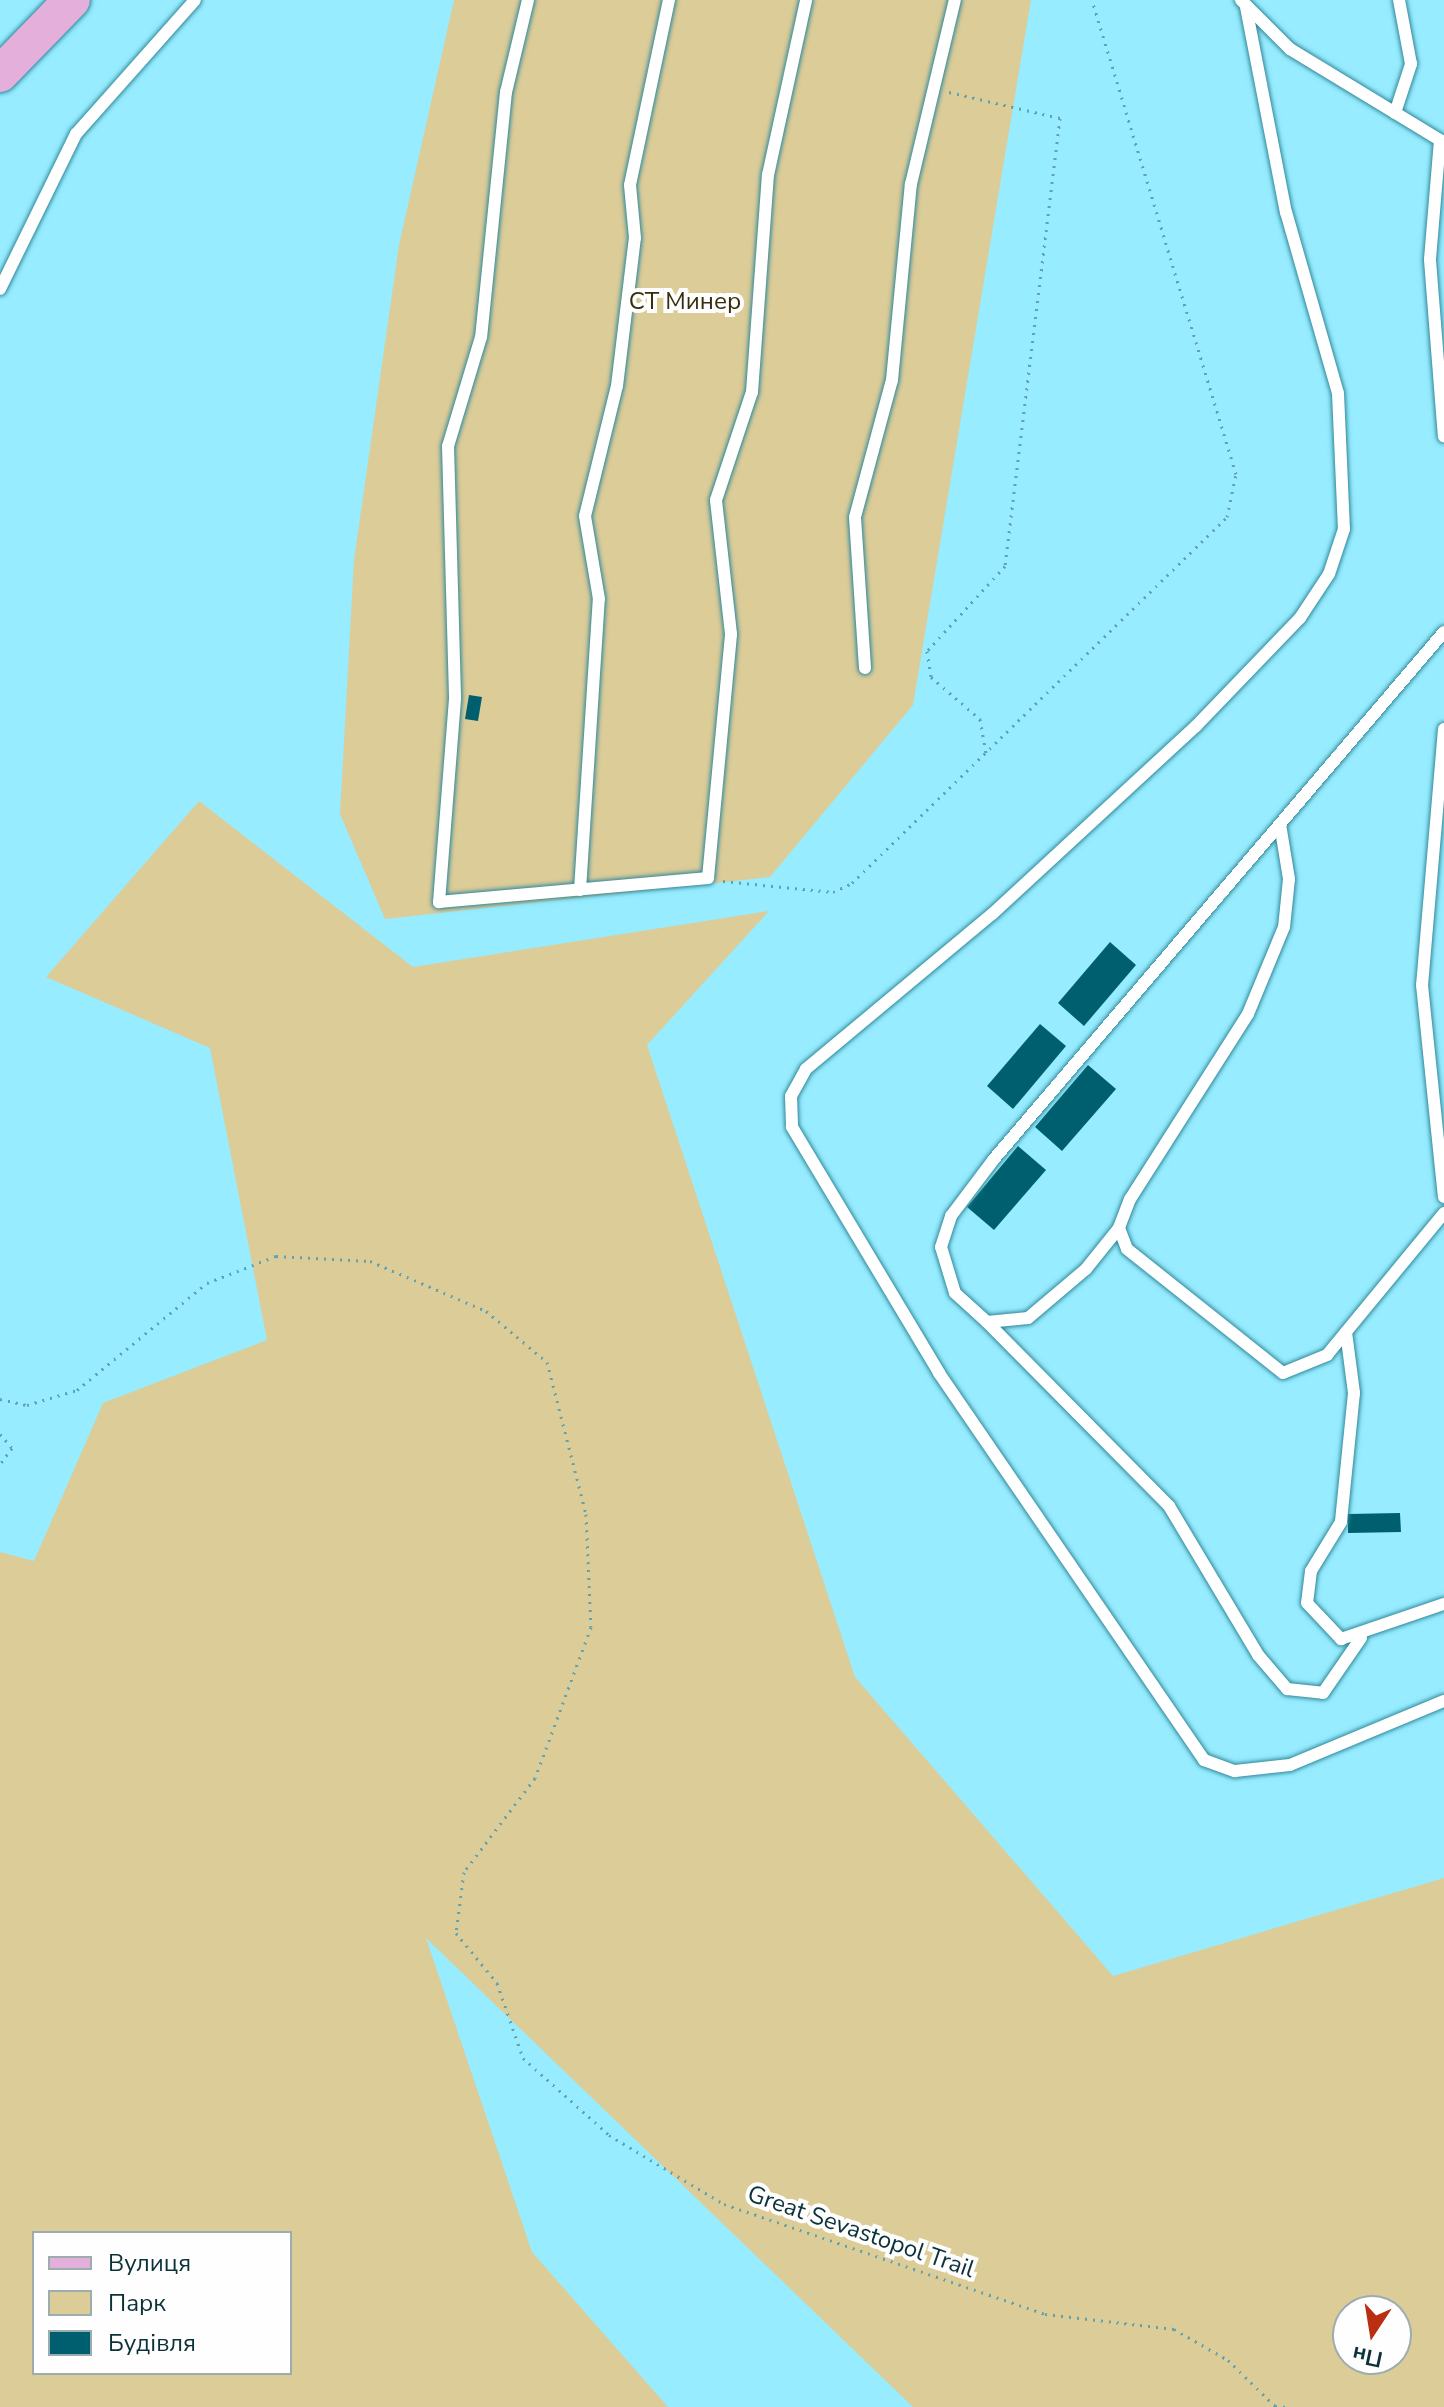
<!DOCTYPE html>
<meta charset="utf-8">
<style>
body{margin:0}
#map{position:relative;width:1444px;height:2407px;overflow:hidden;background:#97ecff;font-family:"Nunito Sans",sans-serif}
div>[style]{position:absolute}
.green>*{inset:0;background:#dccc98}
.building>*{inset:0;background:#005f6e}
.path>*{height:3px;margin-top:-1.5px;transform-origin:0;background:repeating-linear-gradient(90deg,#60a2b1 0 2px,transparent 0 8px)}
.roads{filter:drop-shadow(0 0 2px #30899a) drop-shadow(0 0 2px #30899a)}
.service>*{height:12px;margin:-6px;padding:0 6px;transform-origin:6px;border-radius:6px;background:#fff}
.primary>*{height:36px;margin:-18px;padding:0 18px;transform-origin:18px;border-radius:18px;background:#e5afdc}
span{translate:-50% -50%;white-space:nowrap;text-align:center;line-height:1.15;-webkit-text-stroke:8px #fefefe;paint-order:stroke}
.park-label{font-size:24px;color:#372d0b}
.street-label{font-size:24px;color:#0c3239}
.legend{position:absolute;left:32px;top:2231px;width:260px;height:144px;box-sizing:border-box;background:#fefefe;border:2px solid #9dacaf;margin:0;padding:10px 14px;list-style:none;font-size:24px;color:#0c3239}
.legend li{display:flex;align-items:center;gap:16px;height:40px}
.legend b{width:40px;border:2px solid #9dacaf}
.north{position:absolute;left:1332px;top:2295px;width:80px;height:80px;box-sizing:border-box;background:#fefefe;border:2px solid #9dacaf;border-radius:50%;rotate:192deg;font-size:22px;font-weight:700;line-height:32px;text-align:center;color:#0c3239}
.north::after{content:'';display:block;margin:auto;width:28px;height:36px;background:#ba2e12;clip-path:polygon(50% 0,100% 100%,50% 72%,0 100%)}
</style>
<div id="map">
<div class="green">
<i style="clip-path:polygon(454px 0,1031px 0,913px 705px,770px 877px,385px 919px,340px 814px,354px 560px,399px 245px)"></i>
<i style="clip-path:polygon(evenodd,199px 801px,413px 967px,769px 911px,647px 1045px,855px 1677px,1113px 1976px,1444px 1878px,1444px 2407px,913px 2407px,426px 1938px,532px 2252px,668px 2407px,0 2407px,0 1552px,34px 1561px,103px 1403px,267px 1340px,210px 1048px,46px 977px,199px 801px,34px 2233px,290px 2233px,290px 2373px,34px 2373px,34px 2233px,199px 801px,1348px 2311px,1396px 2311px,1396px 2359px,1348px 2359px,1348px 2311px)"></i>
</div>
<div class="building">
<i style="clip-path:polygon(469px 695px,482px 697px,478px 721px,465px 719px)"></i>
<i style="clip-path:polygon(1110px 942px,1136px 965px,1084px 1026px,1058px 1003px)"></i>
<i style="clip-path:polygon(1040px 1024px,1066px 1046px,1013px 1109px,987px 1086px)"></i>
<i style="clip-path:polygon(1088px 1065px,1116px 1089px,1062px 1151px,1035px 1127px)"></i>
<i style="clip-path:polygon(1018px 1146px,1046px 1170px,994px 1230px,967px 1207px)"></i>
<i style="clip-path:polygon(1400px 1513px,1401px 1532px,1348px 1533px,1348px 1514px)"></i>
</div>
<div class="path">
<i style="left:949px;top:92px;width:114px;rotate:13.2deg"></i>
<i style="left:1060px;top:118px;width:451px;rotate:97deg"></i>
<i style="left:1005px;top:566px;width:115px;rotate:132.5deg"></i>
<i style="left:927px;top:651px;width:26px;rotate:81deg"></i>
<i style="left:931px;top:677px;width:65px;rotate:40.6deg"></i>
<i style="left:980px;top:719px;width:35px;rotate:80deg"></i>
<i style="left:723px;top:881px;width:111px;rotate:5.7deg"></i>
<i style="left:833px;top:892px;width:21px;rotate:-25deg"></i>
<i style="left:852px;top:883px;width:524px;rotate:-44.3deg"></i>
<i style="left:1227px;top:517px;width:44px;rotate:-78.2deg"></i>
<i style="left:1236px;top:474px;width:495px;rotate:-106.9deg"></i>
<i style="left:0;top:1399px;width:28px;rotate:13deg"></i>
<i style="left:27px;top:1405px;width:52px;rotate:-16.7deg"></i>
<i style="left:77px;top:1390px;width:168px;rotate:-39.5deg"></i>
<i style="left:207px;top:1283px;width:74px;rotate:-21.4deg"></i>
<i style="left:276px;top:1256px;width:94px;rotate:3deg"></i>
<i style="left:370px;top:1261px;width:126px;rotate:23.3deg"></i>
<i style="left:486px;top:1311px;width:80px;rotate:39.9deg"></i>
<i style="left:547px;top:1362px;width:157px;rotate:75.6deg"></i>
<i style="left:586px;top:1514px;width:113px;rotate:87.5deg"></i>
<i style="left:591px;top:1627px;width:161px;rotate:110.3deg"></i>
<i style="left:535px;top:1778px;width:118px;rotate:127.1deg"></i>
<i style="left:464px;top:1872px;width:62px;rotate:97.5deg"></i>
<i style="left:456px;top:1933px;width:65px;rotate:50.6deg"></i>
<i style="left:497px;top:1983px;width:79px;rotate:70.9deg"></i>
<i style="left:523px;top:2058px;width:115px;rotate:41.8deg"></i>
<i style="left:609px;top:2135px;width:134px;rotate:31deg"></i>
<i style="left:724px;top:2204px;width:339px;rotate:18.9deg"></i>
<i style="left:1045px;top:2314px;width:130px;rotate:6.6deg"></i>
<i style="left:1174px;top:2329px;width:62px;rotate:29.9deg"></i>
<i style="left:1228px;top:2360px;width:66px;rotate:44.4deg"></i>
<i style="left:1275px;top:2406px;width:10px;rotate:6deg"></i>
<i style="left:0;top:1434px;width:18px;rotate:49deg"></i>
<i style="left:12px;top:1448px;width:20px;rotate:127deg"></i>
</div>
<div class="roads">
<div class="service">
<i style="left:528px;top:0;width:95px;rotate:103.4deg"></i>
<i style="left:506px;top:92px;width:246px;rotate:95.8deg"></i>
<i style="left:481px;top:337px;width:114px;rotate:106.8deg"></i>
<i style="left:448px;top:446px;width:253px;rotate:88.4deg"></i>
<i style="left:455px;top:699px;width:204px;rotate:94.5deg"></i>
<i style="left:439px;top:902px;width:270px;rotate:-5.1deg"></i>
<i style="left:708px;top:878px;width:245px;rotate:-84.6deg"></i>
<i style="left:731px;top:634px;width:135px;rotate:-96.4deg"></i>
<i style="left:716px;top:500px;width:114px;rotate:-71.6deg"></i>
<i style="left:752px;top:392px;width:218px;rotate:-85.8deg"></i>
<i style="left:768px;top:175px;width:179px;rotate:-77.7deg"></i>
<i style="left:1241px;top:0;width:69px;rotate:45deg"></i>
<i style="left:1290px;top:49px;width:179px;rotate:31.3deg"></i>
<i style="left:1246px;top:7px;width:209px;rotate:79deg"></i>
<i style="left:1286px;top:212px;width:188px;rotate:74deg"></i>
<i style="left:1338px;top:393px;width:136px;rotate:87.5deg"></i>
<i style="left:1344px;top:529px;width:47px;rotate:108.4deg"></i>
<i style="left:1329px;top:574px;width:53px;rotate:123.4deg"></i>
<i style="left:1300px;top:618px;width:150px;rotate:133.9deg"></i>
<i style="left:1196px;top:726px;width:277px;rotate:137.3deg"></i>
<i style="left:992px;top:914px;width:242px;rotate:140.2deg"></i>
<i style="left:806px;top:1069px;width:31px;rotate:119deg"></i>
<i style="left:791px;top:1096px;width:31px;rotate:88deg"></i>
<i style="left:792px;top:1127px;width:287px;rotate:59.1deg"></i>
<i style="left:939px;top:1373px;width:469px;rotate:55.6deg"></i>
<i style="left:1204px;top:1760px;width:33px;rotate:20deg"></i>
<i style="left:1235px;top:1771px;width:55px;rotate:-6.2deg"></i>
<i style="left:1290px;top:1765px;width:167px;rotate:-22.6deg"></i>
<i style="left:1395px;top:113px;width:52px;rotate:-71.9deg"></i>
<i style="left:1411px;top:64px;width:65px;rotate:-100.6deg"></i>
<i style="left:1440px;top:140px;width:120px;rotate:94.8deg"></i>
<i style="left:1430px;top:260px;width:177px;rotate:85.5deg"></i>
<i style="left:0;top:289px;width:173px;rotate:-63.9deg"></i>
<i style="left:76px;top:134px;width:179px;rotate:-48.4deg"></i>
<i style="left:865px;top:668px;width:151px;rotate:-93.8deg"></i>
<i style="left:855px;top:517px;width:142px;rotate:-74.9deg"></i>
<i style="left:892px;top:380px;width:197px;rotate:-84.5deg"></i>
<i style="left:911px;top:184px;width:189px;rotate:-76.6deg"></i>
<i style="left:1444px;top:729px;width:257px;rotate:94.9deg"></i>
<i style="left:1422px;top:985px;width:213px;rotate:84.1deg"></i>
<i style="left:1280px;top:824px;width:56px;rotate:80.7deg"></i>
<i style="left:1289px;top:879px;width:48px;rotate:95.9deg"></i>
<i style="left:1284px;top:927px;width:94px;rotate:112.5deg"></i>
<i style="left:1248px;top:1014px;width:219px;rotate:122.5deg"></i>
<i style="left:1130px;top:1199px;width:31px;rotate:111deg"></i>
<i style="left:1119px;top:1228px;width:22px;rotate:69deg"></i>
<i style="left:1127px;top:1249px;width:199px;rotate:38.5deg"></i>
<i style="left:1283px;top:1373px;width:48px;rotate:-22.2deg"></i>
<i style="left:1327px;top:1355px;width:184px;rotate:-50.5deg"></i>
<i style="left:580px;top:890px;width:292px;rotate:-86.3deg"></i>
<i style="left:599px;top:599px;width:84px;rotate:-99.6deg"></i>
<i style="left:585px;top:516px;width:134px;rotate:-76.2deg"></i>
<i style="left:617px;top:386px;width:149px;rotate:-83.1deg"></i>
<i style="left:635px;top:238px;width:53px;rotate:-95.4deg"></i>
<i style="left:630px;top:185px;width:189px;rotate:-78.1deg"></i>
<i style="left:1119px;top:1228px;width:53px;rotate:128.8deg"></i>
<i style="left:1086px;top:1269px;width:76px;rotate:139.8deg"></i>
<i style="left:1028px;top:1318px;width:41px;rotate:174.4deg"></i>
<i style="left:987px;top:1322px;width:43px;rotate:-137.8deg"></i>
<i style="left:955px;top:1293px;width:48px;rotate:-106.9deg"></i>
<i style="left:941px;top:1247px;width:33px;rotate:-72deg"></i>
<i style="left:951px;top:1216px;width:71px;rotate:-53deg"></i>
<i style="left:994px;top:1159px;width:693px;rotate:-49.51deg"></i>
<i style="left:987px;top:1322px;width:259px;rotate:45.3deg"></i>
<i style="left:1169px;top:1506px;width:174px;rotate:59.1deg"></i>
<i style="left:1258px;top:1655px;width:45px;rotate:49.5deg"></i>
<i style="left:1287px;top:1689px;width:36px;rotate:6deg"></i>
<i style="left:1323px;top:1693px;width:67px;rotate:-55.4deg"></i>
<i style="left:1346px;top:1332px;width:62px;rotate:82.5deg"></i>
<i style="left:1354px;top:1393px;width:130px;rotate:95.8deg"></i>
<i style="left:1341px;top:1522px;width:57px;rotate:121.5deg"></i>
<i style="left:1311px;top:1571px;width:32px;rotate:97deg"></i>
<i style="left:1307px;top:1603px;width:50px;rotate:46.6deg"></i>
<i style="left:1341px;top:1639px;width:109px;rotate:-18.8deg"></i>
</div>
<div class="primary">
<i style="left:0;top:74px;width:103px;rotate:-45.8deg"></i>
</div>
</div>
<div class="park-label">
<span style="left:685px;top:302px">СТ Минер</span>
</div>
<div class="street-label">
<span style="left:861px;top:2232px;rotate:19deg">Great Sevastopol Trail</span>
</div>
<ul class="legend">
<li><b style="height:10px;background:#e5afdc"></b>Вулиця</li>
<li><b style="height:22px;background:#dccc98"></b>Парк</li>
<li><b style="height:22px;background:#005f6e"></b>Будівля</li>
</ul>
<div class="north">Пн</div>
</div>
